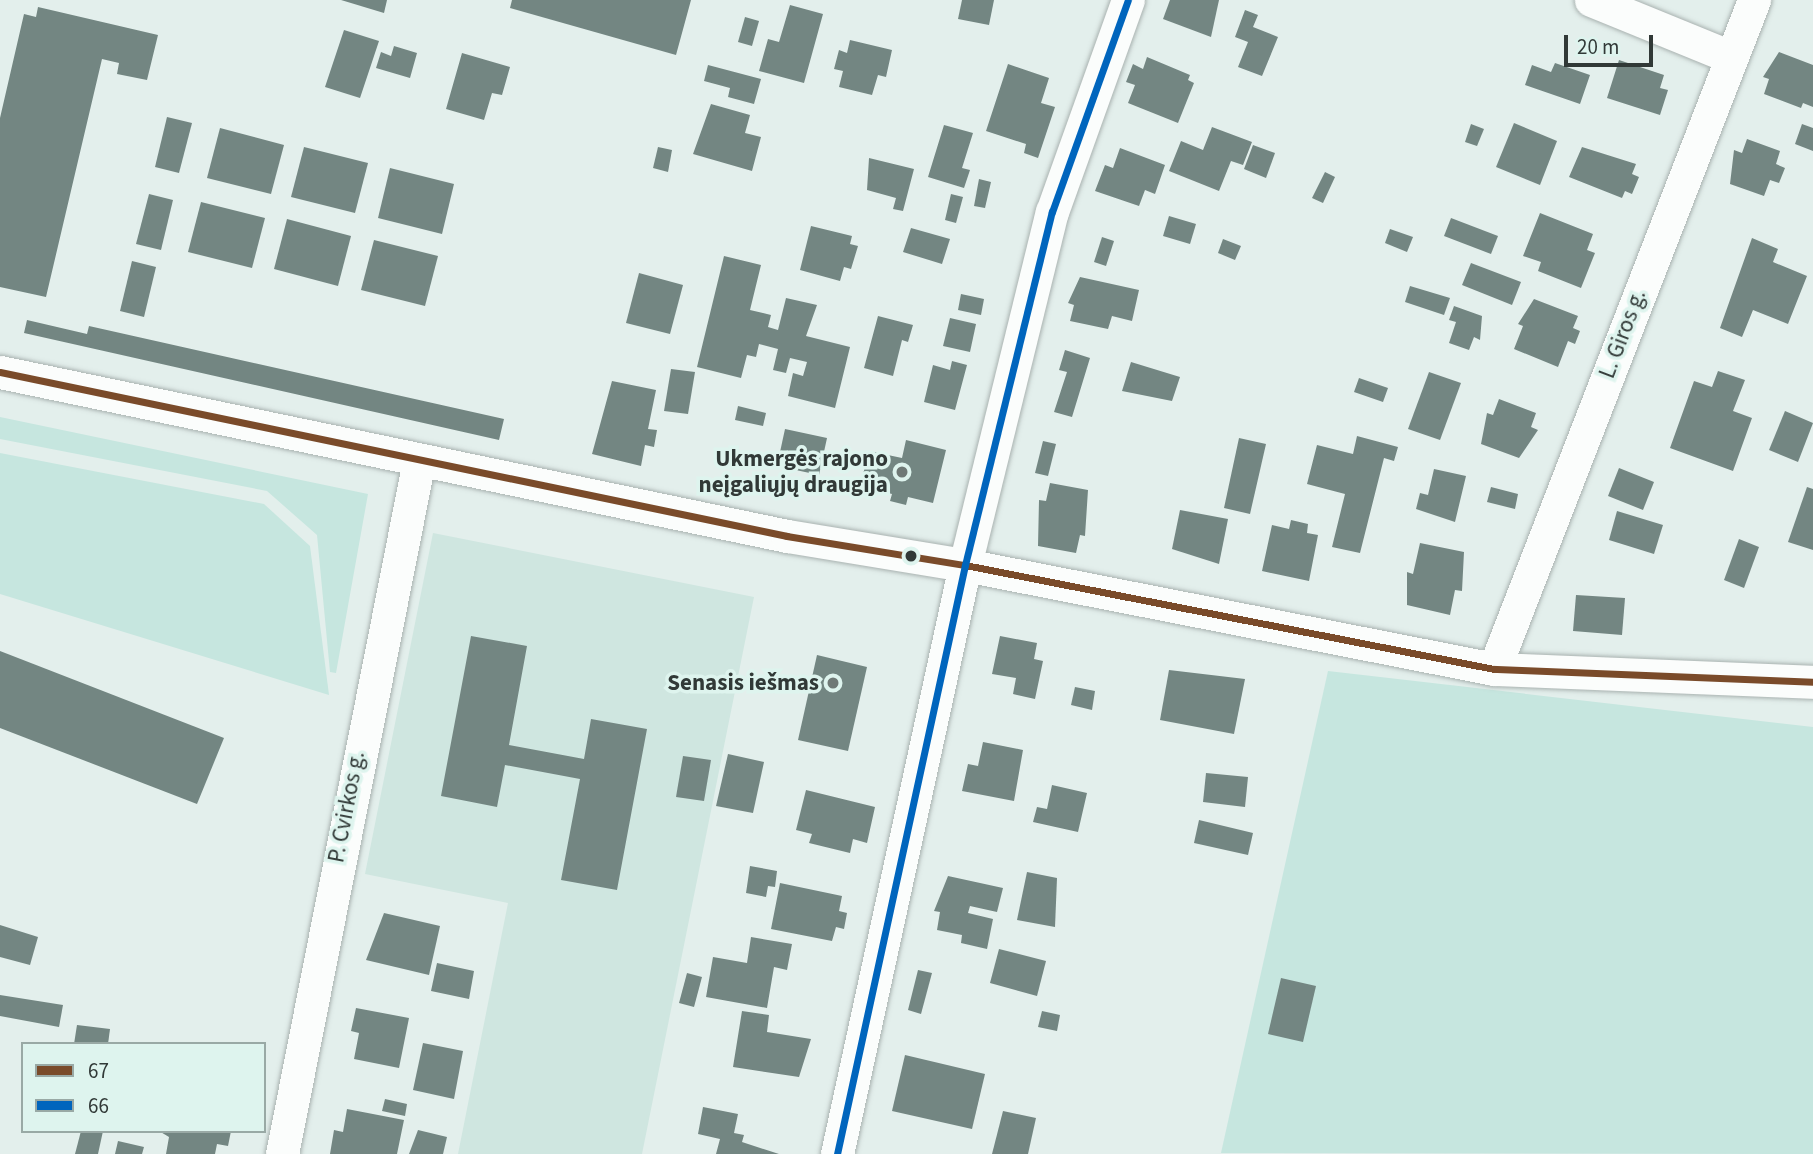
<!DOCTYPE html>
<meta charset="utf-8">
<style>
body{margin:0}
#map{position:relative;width:1813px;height:1154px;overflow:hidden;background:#e3efec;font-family:"Source Sans 3",sans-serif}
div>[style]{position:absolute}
.built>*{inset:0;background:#cfe6e0}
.green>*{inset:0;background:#c6e6df}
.building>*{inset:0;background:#738682}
.roads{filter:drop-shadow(0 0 2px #a9b2b0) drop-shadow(0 0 2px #a9b2b0)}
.street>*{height:33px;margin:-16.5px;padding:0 16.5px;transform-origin:16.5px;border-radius:16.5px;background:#fbfdfc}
.bus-1>*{height:7px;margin:-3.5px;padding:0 3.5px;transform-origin:3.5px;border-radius:3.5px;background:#7a4b2a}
.bus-2>*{height:7px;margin:-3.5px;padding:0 3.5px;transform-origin:3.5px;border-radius:3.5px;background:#0065bd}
.dots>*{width:19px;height:19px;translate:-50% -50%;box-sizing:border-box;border:4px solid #def4ee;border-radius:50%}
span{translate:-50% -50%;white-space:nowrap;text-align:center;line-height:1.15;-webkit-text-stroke:7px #def4ee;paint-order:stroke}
.street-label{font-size:23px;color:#313937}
.poi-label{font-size:23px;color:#313937;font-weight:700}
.right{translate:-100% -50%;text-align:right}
.legend{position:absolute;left:21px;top:1042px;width:245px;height:91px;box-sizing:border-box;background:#def4ee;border:2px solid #99a9a5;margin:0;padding:9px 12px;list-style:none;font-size:21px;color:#313937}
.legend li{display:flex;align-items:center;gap:14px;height:35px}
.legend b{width:35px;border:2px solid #99a9a5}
.scale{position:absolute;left:1564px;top:35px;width:89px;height:32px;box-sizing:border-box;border:4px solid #313937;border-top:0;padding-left:9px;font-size:21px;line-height:24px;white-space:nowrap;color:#313937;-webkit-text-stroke:5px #def4ee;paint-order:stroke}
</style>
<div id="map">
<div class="built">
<i style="clip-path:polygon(433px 533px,754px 597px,642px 1154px,458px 1154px,508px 903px,365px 874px)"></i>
</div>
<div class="green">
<i style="clip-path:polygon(0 417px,368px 494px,336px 673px,330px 672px,317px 535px,267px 491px,0 439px)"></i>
<i style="clip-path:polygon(0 453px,264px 504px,310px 546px,329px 695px,0 594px)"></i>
<i style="clip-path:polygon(1328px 671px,1813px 727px,1813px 1154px,1221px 1153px)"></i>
</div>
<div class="building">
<i style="clip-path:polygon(341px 0,387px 0,384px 13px)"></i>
<i style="clip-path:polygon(512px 0,691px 0,676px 55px,510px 8px)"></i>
<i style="clip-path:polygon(962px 0,994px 0,989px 25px,958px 19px)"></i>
<i style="clip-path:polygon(1170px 0,1219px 0,1211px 37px,1163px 19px)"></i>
<i style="clip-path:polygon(790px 5px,823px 14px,804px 83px,759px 71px,768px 39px,779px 42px)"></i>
<i style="clip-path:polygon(38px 7px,158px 35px,147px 80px,117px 74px,119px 63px,102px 59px,46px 297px,0 287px,0 118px,24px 14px,36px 17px)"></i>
<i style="clip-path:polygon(1245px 10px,1258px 15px,1253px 27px,1278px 37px,1262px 76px,1238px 67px,1248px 42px,1235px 37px)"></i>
<i style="clip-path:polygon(745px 17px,759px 21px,752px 46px,738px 42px)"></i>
<i style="clip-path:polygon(344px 30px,379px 41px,360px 98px,325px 87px)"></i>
<i style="clip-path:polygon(850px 40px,892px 50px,886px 77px,878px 75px,872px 95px,839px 87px,843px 71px,834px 69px,839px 50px,847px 53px)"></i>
<i style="clip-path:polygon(394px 46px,417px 53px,410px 78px,376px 68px,381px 52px,391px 56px)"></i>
<i style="clip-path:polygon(1779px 52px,1813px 65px,1813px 107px,1803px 103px,1801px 108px,1764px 94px,1769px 79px,1763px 77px)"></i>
<i style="clip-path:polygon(462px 53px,510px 67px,502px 95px,492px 93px,484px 120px,446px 109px)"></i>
<i style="clip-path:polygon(1147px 57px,1190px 75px,1188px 80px,1194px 83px,1178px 123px,1128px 103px,1135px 85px,1126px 82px,1133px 64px,1143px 69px)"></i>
<i style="clip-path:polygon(1619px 60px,1664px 75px,1660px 88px,1668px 90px,1660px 115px,1607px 98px)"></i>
<i style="clip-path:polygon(1555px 63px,1590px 75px,1580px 104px,1525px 85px,1532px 65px,1551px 72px)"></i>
<i style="clip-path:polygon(1008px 64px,1049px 78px,1041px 103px,1055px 107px,1038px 158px,1024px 153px,1026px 144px,986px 131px)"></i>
<i style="clip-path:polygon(708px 65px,761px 79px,754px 104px,728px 97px,730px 88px,704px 81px)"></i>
<i style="clip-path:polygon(711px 104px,750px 115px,745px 133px,761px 137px,752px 171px,693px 154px)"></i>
<i style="clip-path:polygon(167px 117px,192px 123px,179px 173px,155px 167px)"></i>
<i style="clip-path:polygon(1514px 123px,1557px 141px,1540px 185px,1496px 167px)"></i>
<i style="clip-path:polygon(1471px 124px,1484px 129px,1477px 146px,1465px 142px)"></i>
<i style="clip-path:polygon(1802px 124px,1813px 128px,1813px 151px,1795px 144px)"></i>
<i style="clip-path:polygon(944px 125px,973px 133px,962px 168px,970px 170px,964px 188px,928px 177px)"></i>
<i style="clip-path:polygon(1212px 127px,1252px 142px,1243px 165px,1231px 161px,1219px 191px,1169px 171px,1181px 141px,1203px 150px)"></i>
<i style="clip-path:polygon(220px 128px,284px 145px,271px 194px,207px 178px)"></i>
<i style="clip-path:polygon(1747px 139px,1780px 151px,1776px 164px,1785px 168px,1779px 183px,1770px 180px,1764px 196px,1730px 184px,1734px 150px,1742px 153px)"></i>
<i style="clip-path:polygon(1253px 145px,1275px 153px,1266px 178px,1244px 169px)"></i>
<i style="clip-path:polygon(304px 147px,368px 163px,355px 213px,291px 197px)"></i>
<i style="clip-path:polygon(658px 147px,672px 150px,668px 172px,653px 168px)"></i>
<i style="clip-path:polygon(1582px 147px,1636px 164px,1632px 174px,1639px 177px,1632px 194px,1625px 191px,1622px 198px,1569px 177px)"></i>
<i style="clip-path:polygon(1120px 148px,1165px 165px,1155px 194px,1145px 190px,1139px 206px,1095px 191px,1105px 165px,1113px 168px)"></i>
<i style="clip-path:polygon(869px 158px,914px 169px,903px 211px,893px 209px,896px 198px,867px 190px)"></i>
<i style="clip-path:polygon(390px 168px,454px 184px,442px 234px,378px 218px)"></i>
<i style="clip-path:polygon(1325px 172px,1335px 177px,1323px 203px,1312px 198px)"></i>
<i style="clip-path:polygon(979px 179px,991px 182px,985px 208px,974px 206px)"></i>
<i style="clip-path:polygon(149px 194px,173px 200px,161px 250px,136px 244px)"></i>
<i style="clip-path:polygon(951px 194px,963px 197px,956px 223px,945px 220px)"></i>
<i style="clip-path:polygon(201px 202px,265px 218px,252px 268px,188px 252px)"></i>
<i style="clip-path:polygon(1540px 213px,1593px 234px,1587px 250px,1595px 253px,1581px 288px,1538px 271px,1541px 262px,1523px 256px)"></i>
<i style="clip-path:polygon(1169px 216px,1196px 224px,1190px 244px,1163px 236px)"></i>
<i style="clip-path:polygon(1451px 218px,1498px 236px,1491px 254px,1444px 236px)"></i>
<i style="clip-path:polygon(287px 219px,351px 236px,338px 286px,274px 269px)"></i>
<i style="clip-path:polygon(811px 226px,852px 236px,850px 244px,858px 246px,851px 269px,844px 267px,840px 281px,800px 270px)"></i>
<i style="clip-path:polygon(911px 228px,950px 239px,942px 264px,903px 252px)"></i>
<i style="clip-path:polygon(1390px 229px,1413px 237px,1407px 252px,1385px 243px)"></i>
<i style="clip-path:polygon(1102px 237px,1114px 241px,1106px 266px,1094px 262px)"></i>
<i style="clip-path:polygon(1752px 238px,1778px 249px,1773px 262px,1807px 276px,1788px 324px,1753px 310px,1742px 337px,1720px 328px)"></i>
<i style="clip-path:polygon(1223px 239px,1241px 246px,1235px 260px,1218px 253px)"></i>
<i style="clip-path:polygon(374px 240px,438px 256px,425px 306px,361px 290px)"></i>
<i style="clip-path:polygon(724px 256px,761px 265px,750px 310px,771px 315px,768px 327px,778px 330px,786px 298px,817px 305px,806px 336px,850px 347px,835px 408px,788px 396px,793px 373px,803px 376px,807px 362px,790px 358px,786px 373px,773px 370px,778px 349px,759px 344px,756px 357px,747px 355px,741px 378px,697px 367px)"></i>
<i style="clip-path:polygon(132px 261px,156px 267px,144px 317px,120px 311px)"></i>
<i style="clip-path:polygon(1471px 263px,1521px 282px,1512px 305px,1462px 285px)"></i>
<i style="clip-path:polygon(639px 273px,683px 285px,670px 334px,626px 323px)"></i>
<i style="clip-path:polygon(1080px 277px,1139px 290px,1132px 321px,1112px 316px,1108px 329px,1070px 321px,1074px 305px,1068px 303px)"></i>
<i style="clip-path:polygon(1410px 286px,1450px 298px,1444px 315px,1405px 302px)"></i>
<i style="clip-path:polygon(961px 294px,984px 299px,981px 315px,958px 310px)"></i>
<i style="clip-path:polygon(1534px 299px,1578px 316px,1573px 328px,1580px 331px,1575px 344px,1568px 341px,1558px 367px,1514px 349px,1523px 326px,1518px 324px)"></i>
<i style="clip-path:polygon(1454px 306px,1482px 316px,1480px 340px,1474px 337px,1469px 350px,1449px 343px,1456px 322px,1449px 320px)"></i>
<i style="clip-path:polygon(878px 316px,913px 325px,908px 342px,902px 340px,893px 376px,864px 368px)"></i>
<i style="clip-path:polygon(950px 318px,976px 324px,970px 352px,943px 346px)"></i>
<i style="clip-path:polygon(27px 320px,87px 334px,89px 326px,504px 419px,499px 440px,24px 333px)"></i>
<i style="clip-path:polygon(1065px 350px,1090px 358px,1072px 417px,1054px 412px,1067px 372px,1059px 370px)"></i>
<i style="clip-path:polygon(952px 361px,967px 365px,955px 410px,924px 402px,933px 365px,950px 370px)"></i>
<i style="clip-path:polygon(1131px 362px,1180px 377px,1172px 401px,1122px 391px)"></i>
<i style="clip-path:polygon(671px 369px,695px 372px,688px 414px,664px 411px)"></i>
<i style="clip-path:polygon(1718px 371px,1745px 380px,1733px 411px,1752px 418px,1733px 471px,1670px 448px,1694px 381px,1712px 387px)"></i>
<i style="clip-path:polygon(1429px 372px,1461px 383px,1440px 440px,1408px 429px)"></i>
<i style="clip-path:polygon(1359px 378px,1388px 388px,1383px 402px,1354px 392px)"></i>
<i style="clip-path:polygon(612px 381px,656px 390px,648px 429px,657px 430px,654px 447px,645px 445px,641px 466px,592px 454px)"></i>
<i style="clip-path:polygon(1499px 399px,1536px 413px,1531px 427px,1538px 430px,1519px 458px,1481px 444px,1487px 413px,1493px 415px)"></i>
<i style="clip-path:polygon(738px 406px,766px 413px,763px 426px,735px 420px)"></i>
<i style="clip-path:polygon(1785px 411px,1813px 423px,1798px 462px,1769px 450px)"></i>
<i style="clip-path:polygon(785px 429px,827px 438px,819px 475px,777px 466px)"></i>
<i style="clip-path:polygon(1357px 436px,1398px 447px,1394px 461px,1384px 458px,1360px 553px,1332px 547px,1345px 494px,1307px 484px,1317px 445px,1353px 454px)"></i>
<i style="clip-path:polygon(1239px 438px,1266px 444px,1250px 514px,1224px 508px)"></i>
<i style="clip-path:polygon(906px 440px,946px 450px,933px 503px,908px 497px,906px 505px,890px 501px,892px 494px,860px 486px,869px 451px,902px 458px)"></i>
<i style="clip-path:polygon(1043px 441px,1056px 444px,1048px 476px,1035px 473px)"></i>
<i style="clip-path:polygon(1619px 468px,1654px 482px,1643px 510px,1608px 496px)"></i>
<i style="clip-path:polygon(1434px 469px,1466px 476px,1455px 522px,1416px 509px,1420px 493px,1428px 495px)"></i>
<i style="clip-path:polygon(1050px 483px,1088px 490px,1085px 536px,1080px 535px,1076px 553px,1038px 546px,1039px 500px,1046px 501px)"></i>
<i style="clip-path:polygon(1491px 487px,1518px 494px,1515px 509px,1487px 502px)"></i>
<i style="clip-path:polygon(1807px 487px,1813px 489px,1813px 550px,1788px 542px)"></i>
<i style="clip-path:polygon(1180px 510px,1228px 519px,1219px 564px,1172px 549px)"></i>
<i style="clip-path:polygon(1617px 511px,1663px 525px,1654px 554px,1609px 540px)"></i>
<i style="clip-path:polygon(1291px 520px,1308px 524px,1307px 533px,1318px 535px,1309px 581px,1262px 571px,1272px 525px,1289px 529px)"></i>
<i style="clip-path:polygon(1739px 539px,1759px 547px,1744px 588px,1724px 580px)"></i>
<i style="clip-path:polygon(1420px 543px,1464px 552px,1462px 591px,1455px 590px,1450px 615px,1407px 605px,1407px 572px,1413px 574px)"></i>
<i style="clip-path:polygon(1576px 595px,1625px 598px,1622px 635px,1573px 631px)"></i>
<i style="clip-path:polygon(471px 636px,527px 646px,509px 745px,584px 759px,591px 719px,647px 729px,617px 890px,561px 880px,580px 779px,505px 765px,497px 807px,441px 796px)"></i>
<i style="clip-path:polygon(1000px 636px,1037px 643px,1034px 659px,1043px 661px,1035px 699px,1013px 694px,1016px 678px,992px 674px)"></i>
<i style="clip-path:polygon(0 651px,224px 738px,197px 804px,0 728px)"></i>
<i style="clip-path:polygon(817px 655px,867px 667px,848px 751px,798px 740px)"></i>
<i style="clip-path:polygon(1169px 670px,1245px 679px,1234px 734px,1160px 720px)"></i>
<i style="clip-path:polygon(1075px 687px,1095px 691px,1092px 710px,1071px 705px)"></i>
<i style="clip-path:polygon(983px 742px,1023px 750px,1014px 801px,962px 791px,968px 764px,978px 766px)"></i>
<i style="clip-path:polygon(728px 754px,764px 762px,753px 813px,716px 806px)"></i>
<i style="clip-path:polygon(683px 756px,711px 760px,704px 801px,676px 797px)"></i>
<i style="clip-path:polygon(1206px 773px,1248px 777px,1245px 807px,1203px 802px)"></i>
<i style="clip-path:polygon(1052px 785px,1087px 793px,1078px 832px,1033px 822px,1037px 807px,1047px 809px)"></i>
<i style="clip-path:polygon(806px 790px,875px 807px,867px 843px,853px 839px,850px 853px,809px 843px,812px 834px,796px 830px)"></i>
<i style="clip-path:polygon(1199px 820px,1253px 833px,1248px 855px,1194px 843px)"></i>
<i style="clip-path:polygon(750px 866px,777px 871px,775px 887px,768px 886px,766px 897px,746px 893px)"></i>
<i style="clip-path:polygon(1027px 872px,1057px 878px,1055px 927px,1017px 920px)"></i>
<i style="clip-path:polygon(948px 876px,1003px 888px,997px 912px,970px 906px,968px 913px,993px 919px,987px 949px,961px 943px,962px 935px,937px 930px,940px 912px,934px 911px)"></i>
<i style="clip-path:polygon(780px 883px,842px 896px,839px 911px,847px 913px,844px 929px,836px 927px,832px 941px,771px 929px)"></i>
<i style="clip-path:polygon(384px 913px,440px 926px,429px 975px,366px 960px)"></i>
<i style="clip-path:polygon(0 925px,38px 937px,30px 965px,0 957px)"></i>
<i style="clip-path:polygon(751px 937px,792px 944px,787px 970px,774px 967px,767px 1008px,706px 997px,713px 957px,747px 963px)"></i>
<i style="clip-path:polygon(999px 949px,1046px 961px,1037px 996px,990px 983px)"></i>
<i style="clip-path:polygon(437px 963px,474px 971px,469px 999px,431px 991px)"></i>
<i style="clip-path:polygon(918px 970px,932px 973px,921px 1014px,908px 1010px)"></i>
<i style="clip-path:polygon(687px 973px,702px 977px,694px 1007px,679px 1003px)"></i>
<i style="clip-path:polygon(1281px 978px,1316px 986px,1303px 1042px,1268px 1034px)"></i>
<i style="clip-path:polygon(0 995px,63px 1005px,59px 1027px,0 1016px)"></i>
<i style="clip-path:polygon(356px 1008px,409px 1018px,399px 1068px,354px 1059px,359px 1033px,351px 1031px)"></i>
<i style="clip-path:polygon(742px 1011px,769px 1015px,767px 1032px,811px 1039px,799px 1077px,733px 1067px)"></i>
<i style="clip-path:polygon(1042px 1011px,1060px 1015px,1057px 1031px,1038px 1027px)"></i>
<i style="clip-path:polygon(77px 1025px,110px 1029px,108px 1044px,74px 1044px)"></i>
<i style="clip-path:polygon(423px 1043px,463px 1051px,454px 1099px,413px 1090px)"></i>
<i style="clip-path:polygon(905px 1055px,985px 1074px,972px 1129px,892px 1111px)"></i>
<i style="clip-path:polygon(385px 1099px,407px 1104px,405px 1116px,382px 1111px)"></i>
<i style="clip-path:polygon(703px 1107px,738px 1114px,734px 1133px,744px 1135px,742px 1142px,779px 1154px,716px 1154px,720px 1139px,698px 1134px)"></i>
<i style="clip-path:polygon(347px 1109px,404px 1120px,397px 1154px,330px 1154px,334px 1130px,343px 1132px)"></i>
<i style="clip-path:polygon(1003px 1111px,1036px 1118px,1028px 1154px,992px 1154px)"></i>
<i style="clip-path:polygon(418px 1130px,447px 1137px,443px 1154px,409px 1154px)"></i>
<i style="clip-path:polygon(81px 1131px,103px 1131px,98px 1154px,75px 1154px)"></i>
<i style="clip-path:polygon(159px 1131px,231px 1131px,228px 1146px,217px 1144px,215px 1154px,166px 1154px,169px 1137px)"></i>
<i style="clip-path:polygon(118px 1141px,144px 1147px,142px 1154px,115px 1154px)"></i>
</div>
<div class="roads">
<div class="street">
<i style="left:1591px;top:0;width:151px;rotate:22.2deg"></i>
<i style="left:0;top:372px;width:804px;rotate:11.77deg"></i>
<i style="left:787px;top:536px;width:180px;rotate:9.3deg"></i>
<i style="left:965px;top:565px;width:539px;rotate:11.12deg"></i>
<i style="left:1494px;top:669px;width:319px;rotate:2.3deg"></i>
<i style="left:1494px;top:669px;width:718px;rotate:-68.76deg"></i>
<i style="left:282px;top:1154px;width:707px;rotate:-78.83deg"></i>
<i style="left:837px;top:1154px;width:603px;rotate:-77.74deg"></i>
<i style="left:965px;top:565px;width:364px;rotate:-76.2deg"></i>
<i style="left:1052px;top:212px;width:225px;rotate:-70.3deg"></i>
</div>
</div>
<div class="bus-1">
<i style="left:0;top:372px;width:804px;rotate:11.77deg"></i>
<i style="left:787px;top:536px;width:180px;rotate:9.3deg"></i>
<i style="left:965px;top:565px;width:539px;rotate:11.12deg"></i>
<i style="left:1494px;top:669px;width:319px;rotate:2.3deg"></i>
</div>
<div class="bus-2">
<i style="left:837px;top:1154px;width:603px;rotate:-77.74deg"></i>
<i style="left:965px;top:565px;width:364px;rotate:-76.2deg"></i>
<i style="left:1052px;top:212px;width:225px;rotate:-70.3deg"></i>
</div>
<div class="dots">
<i style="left:902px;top:472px;background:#6f7976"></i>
<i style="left:911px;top:556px;background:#313937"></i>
<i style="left:833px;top:683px;background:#6f7976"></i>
</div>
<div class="street-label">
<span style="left:1623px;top:334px;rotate:-69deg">L. Giros g.</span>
<span style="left:347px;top:807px;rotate:-79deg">P. Cvirkos g.</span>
</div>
<div class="poi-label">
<span class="right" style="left:888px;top:472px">Ukmergės rajono<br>neįgaliųjų draugija</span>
<span class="right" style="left:819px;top:683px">Senasis iešmas</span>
</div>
<ul class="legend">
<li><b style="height:9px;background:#7a4b2a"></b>67</li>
<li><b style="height:9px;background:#0065bd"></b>66</li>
</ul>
<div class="scale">20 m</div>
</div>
